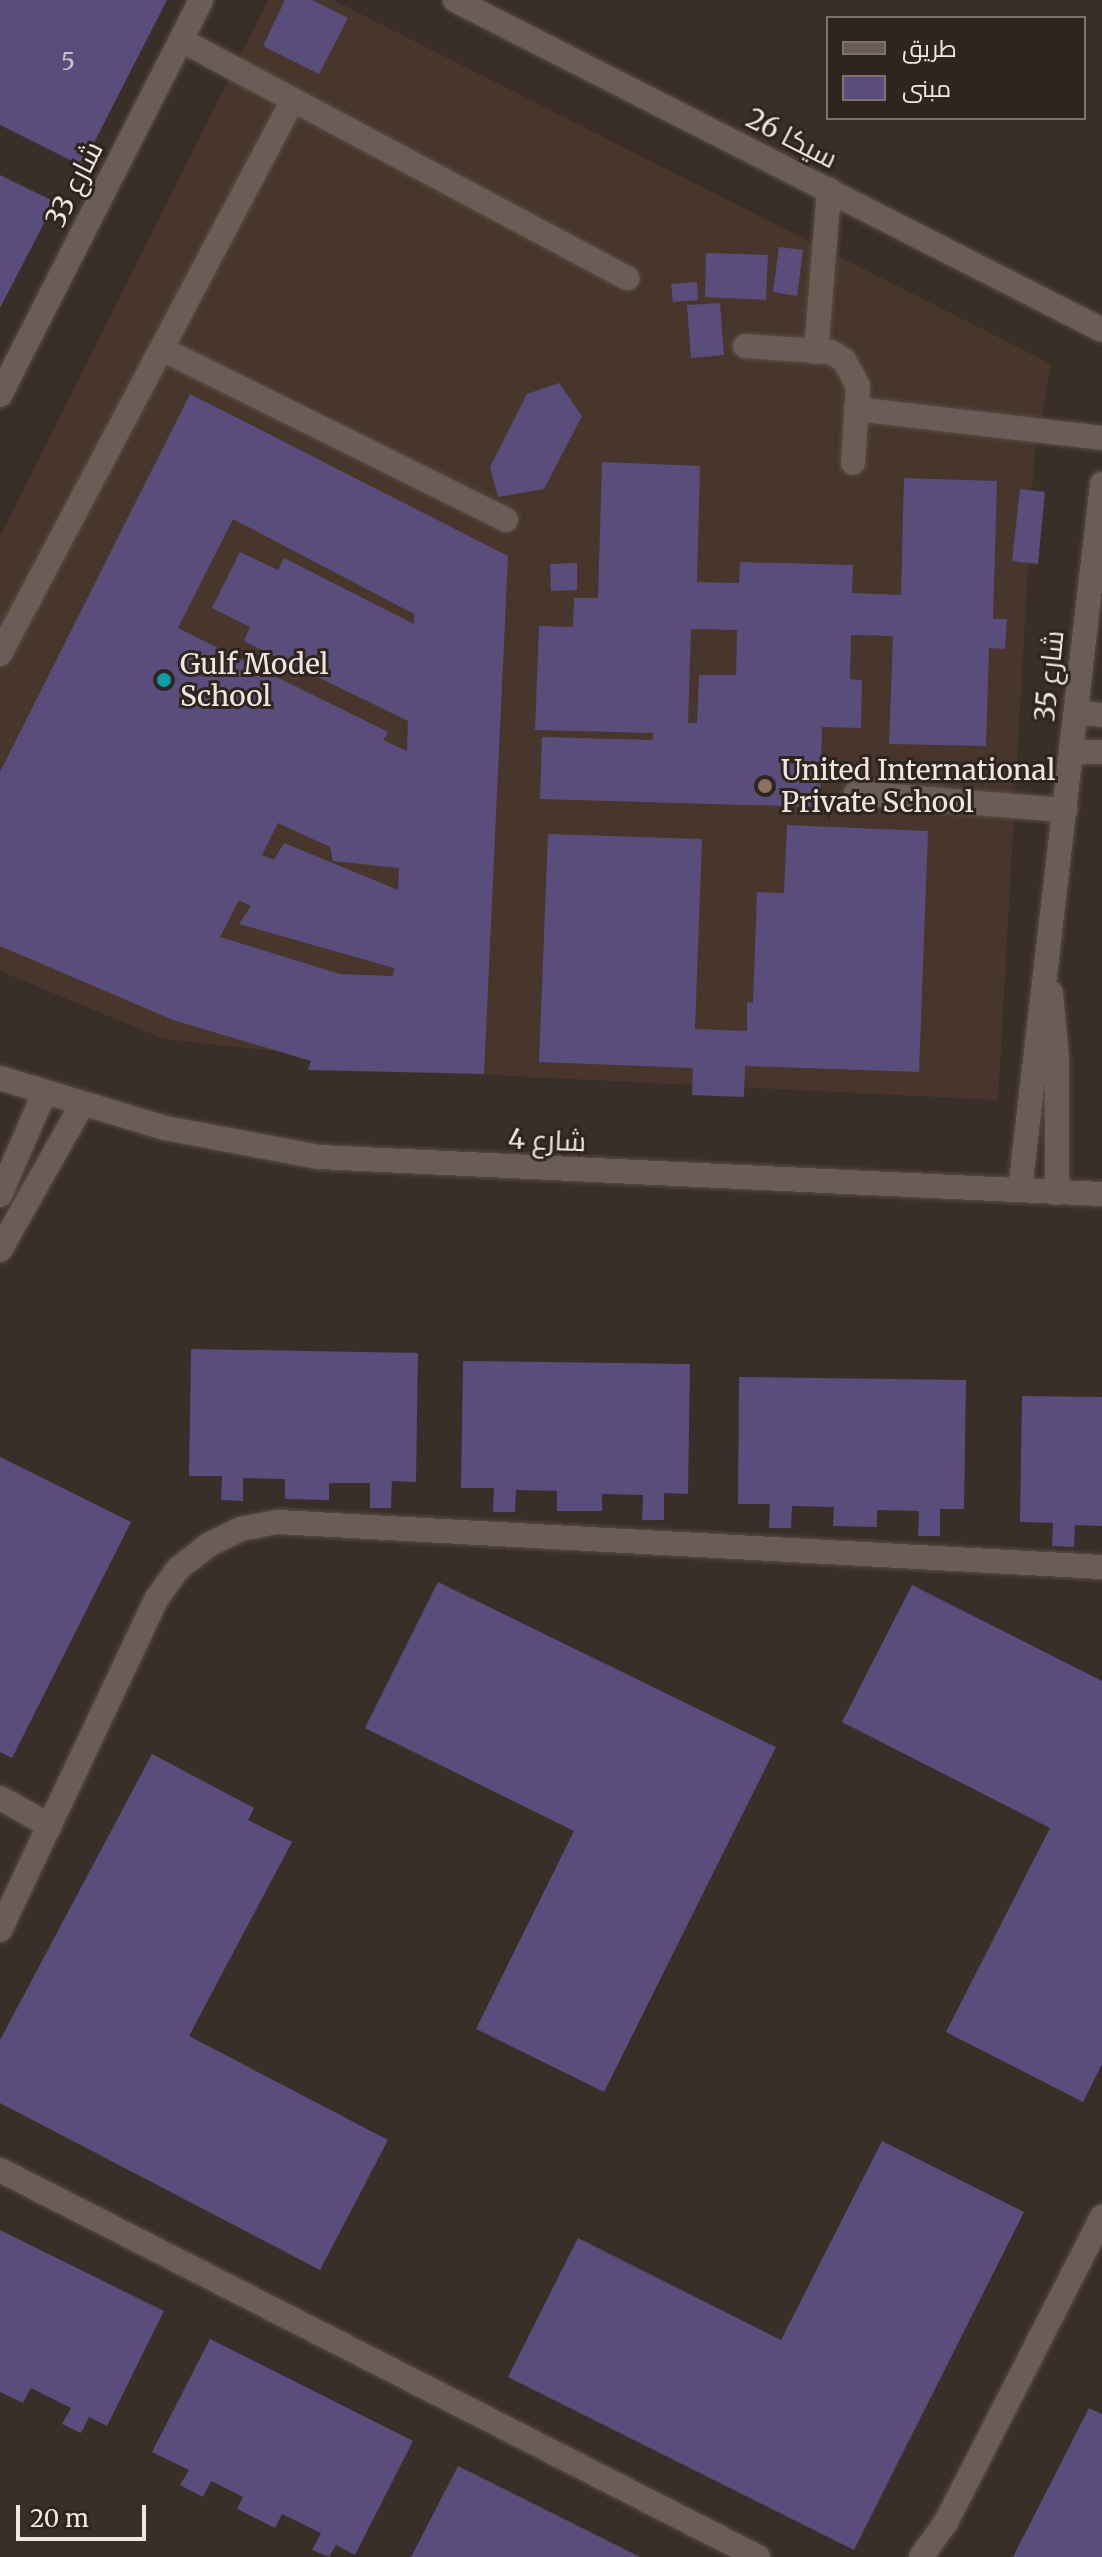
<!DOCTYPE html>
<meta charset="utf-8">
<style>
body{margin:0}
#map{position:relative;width:1102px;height:2557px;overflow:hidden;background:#3a2e28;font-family:Merriweather,Cairo,serif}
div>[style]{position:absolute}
.built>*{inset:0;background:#48362c}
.building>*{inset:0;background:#584d7b}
.roads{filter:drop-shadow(0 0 2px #574c47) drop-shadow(0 0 2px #574c47)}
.minor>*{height:24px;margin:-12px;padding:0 12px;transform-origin:12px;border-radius:12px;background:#6b5d56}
.dots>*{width:22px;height:22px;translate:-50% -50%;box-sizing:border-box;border:4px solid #30241e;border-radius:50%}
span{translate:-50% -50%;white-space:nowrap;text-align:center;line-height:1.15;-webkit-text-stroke:6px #30241e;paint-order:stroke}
.number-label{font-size:24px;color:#cac0c9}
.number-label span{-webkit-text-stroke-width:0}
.street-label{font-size:28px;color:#f0e7e3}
.poi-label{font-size:28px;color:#f0e7e3}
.left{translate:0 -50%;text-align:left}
.legend{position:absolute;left:826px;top:16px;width:260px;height:104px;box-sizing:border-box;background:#30241e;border:2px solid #7d726d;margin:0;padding:10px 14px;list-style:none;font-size:24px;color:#f0e7e3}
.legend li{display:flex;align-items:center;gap:16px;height:40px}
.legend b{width:40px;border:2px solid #7d726d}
.scale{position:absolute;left:16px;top:2505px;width:130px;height:36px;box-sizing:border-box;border:4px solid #f0e7e3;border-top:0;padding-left:10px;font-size:24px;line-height:28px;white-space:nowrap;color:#f0e7e3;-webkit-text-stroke:6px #30241e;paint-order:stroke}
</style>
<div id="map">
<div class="built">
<i style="clip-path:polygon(268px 0,333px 0,1051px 364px,1034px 458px,998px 1100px,494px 1075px,164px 1039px,0 971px,0 536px)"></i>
</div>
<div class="building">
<i style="clip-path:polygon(0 0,167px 0,82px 166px,0 125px)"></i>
<i style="clip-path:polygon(285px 0,312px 0,348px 18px,319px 74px,263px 46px)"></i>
<i style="clip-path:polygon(0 175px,55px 202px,0 308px)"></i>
<i style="clip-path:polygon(779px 247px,803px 250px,797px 296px,773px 292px)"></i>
<i style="clip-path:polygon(706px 253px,768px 255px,766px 300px,705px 297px)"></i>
<i style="clip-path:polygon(697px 282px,698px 300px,673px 302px,671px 284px)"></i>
<i style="clip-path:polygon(720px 303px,724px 355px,691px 358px,687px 305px)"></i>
<i style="clip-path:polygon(559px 383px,582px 416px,544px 489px,498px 497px,490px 467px,527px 394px)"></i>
<i style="clip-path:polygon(evenodd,190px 394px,508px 556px,484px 1074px,308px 1070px,311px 1061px,173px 1020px,0 946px,0 772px,190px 394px,233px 519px,414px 614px,414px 624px,284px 558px,278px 570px,240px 552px,212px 608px,250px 627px,244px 641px,408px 721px,407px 751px,383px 740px,388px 732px,178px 628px,233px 519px,190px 394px,278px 823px,330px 847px,333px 861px,399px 868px,398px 890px,284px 843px,274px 860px,262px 855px,278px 823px,190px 394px,239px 900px,251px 906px,239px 924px,394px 968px,393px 976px,340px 974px,220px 937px,239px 900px)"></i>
<i style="clip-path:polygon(evenodd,602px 462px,700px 466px,697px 582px,739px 583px,740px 562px,853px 565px,852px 593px,901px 595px,904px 478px,997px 481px,993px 619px,1007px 619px,1005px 649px,989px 648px,986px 746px,889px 744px,893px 636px,851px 635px,850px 679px,862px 680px,861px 728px,822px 727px,820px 807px,540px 799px,542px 737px,653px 740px,653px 733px,535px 730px,539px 626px,573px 627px,574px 598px,598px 598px,602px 462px,691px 629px,737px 630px,736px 675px,699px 675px,697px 723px,688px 723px,691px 629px)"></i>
<i style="clip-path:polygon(1020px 489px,1045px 492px,1038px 564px,1012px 561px)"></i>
<i style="clip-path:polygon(577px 563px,577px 590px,551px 591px,550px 564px)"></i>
<i style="clip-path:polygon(787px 825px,928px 831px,919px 1072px,745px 1066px,744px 1097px,692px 1095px,693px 1068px,539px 1062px,548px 834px,702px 839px,695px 1029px,747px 1031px,747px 1002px,753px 1003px,757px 892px,784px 893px)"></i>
<i style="clip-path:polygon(191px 1349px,418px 1353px,416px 1482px,392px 1481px,391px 1508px,370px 1508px,370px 1483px,329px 1483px,329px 1500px,285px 1499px,285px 1479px,243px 1478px,243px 1501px,221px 1500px,222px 1476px,189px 1476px)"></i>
<i style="clip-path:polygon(463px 1361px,690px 1364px,688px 1494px,664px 1493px,664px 1520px,642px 1520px,643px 1495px,602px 1494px,602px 1511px,557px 1511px,557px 1491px,516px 1490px,515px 1512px,493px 1512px,494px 1488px,461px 1488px)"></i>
<i style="clip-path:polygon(739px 1377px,966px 1380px,964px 1509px,940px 1509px,940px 1536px,918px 1536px,919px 1511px,877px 1510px,877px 1527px,833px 1526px,834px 1507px,792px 1506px,791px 1528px,769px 1528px,770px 1504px,738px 1504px)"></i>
<i style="clip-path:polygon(1022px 1396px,1102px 1397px,1102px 1526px,1075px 1525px,1074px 1547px,1052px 1546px,1053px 1523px,1020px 1522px)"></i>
<i style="clip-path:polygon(0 1457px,131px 1522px,12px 1758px,0 1752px)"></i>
<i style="clip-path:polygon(438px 1582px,776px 1747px,604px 2092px,476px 2029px,574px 1831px,365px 1728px)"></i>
<i style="clip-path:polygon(912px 1585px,1102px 1681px,1102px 2064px,1083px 2102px,946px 2032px,1050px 1828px,842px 1722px)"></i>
<i style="clip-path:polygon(152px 1754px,254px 1808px,248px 1820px,292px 1842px,189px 2036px,388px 2140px,320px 2270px,0 2103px,0 2040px)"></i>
<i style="clip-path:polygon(882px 2141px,1024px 2212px,854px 2550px,508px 2377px,578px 2238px,781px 2340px)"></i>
<i style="clip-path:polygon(0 2230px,164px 2311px,107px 2426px,89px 2417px,81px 2433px,62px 2424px,71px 2408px,31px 2388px,23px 2403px,0 2392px)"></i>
<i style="clip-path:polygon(210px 2339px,413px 2441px,355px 2555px,336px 2545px,329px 2557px,312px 2550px,321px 2533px,282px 2514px,275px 2528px,237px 2509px,243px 2497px,211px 2481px,203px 2497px,180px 2485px,189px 2470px,152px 2452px)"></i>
<i style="clip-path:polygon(1089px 2408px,1102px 2414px,1102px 2557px,1013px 2557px)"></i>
<i style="clip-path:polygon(458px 2466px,640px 2557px,411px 2557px)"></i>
</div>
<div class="roads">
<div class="minor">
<i style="left:455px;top:0;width:726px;rotate:27.02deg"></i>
<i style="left:181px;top:40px;width:506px;rotate:28.09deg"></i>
<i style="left:745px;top:346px;width:86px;rotate:4deg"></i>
<i style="left:831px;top:352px;width:15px;rotate:32deg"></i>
<i style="left:844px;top:360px;width:30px;rotate:62deg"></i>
<i style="left:858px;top:386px;width:77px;rotate:93.7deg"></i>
<i style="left:162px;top:349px;width:384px;rotate:26.4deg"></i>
<i style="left:816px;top:352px;width:163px;rotate:-85.4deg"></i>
<i style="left:0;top:395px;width:443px;rotate:-63deg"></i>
<i style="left:856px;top:409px;width:248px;rotate:6.7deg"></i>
<i style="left:0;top:654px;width:627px;rotate:-62.13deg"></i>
<i style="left:1076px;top:712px;width:26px;rotate:7deg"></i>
<i style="left:1071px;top:752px;width:31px"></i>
<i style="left:856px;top:793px;width:210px;rotate:4.7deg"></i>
<i style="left:1051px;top:993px;width:66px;rotate:84.8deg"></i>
<i style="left:1057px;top:1059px;width:134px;rotate:90deg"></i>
<i style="left:0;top:1078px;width:172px;rotate:16.9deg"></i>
<i style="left:165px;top:1128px;width:157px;rotate:10.7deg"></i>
<i style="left:319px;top:1157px;width:784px;rotate:2.71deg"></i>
<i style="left:1020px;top:1190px;width:711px;rotate:-83.37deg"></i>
<i style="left:0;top:1195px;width:110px;rotate:-66.5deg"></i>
<i style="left:0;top:1250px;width:165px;rotate:-60.6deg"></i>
<i style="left:0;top:1798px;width:57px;rotate:29.2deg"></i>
<i style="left:0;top:1930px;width:367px;rotate:-64.7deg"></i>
<i style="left:157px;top:1598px;width:37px;rotate:-54deg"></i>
<i style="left:179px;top:1568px;width:37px;rotate:-38deg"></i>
<i style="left:208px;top:1545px;width:37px;rotate:-26deg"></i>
<i style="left:241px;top:1529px;width:38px;rotate:-11deg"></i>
<i style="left:278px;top:1522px;width:825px;rotate:3.13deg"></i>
<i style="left:0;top:2170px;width:851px;rotate:27.05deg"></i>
<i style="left:921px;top:2557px;width:43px;rotate:-54.5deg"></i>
<i style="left:946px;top:2522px;width:343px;rotate:-62.9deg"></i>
</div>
</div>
<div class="dots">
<i style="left:164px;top:680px;background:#0f9aa8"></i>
<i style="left:765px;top:786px;background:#8d6e63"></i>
</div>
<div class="number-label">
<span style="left:68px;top:62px">5</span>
</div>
<div class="street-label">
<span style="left:792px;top:138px;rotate:27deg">سيكا 26</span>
<span style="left:74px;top:184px;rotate:-63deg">شارع 33</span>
<span style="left:1049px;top:676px;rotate:-84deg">شارع 35</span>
<span style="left:547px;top:1140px;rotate:2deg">شارع 4</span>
</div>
<div class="poi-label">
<span class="left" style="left:180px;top:680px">Gulf Model<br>School</span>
<span class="left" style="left:781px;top:786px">United International<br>Private School</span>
</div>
<ul class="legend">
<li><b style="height:10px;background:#6b5d56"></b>طريق</li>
<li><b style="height:22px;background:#584d7b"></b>مبنى</li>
</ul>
<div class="scale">20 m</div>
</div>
